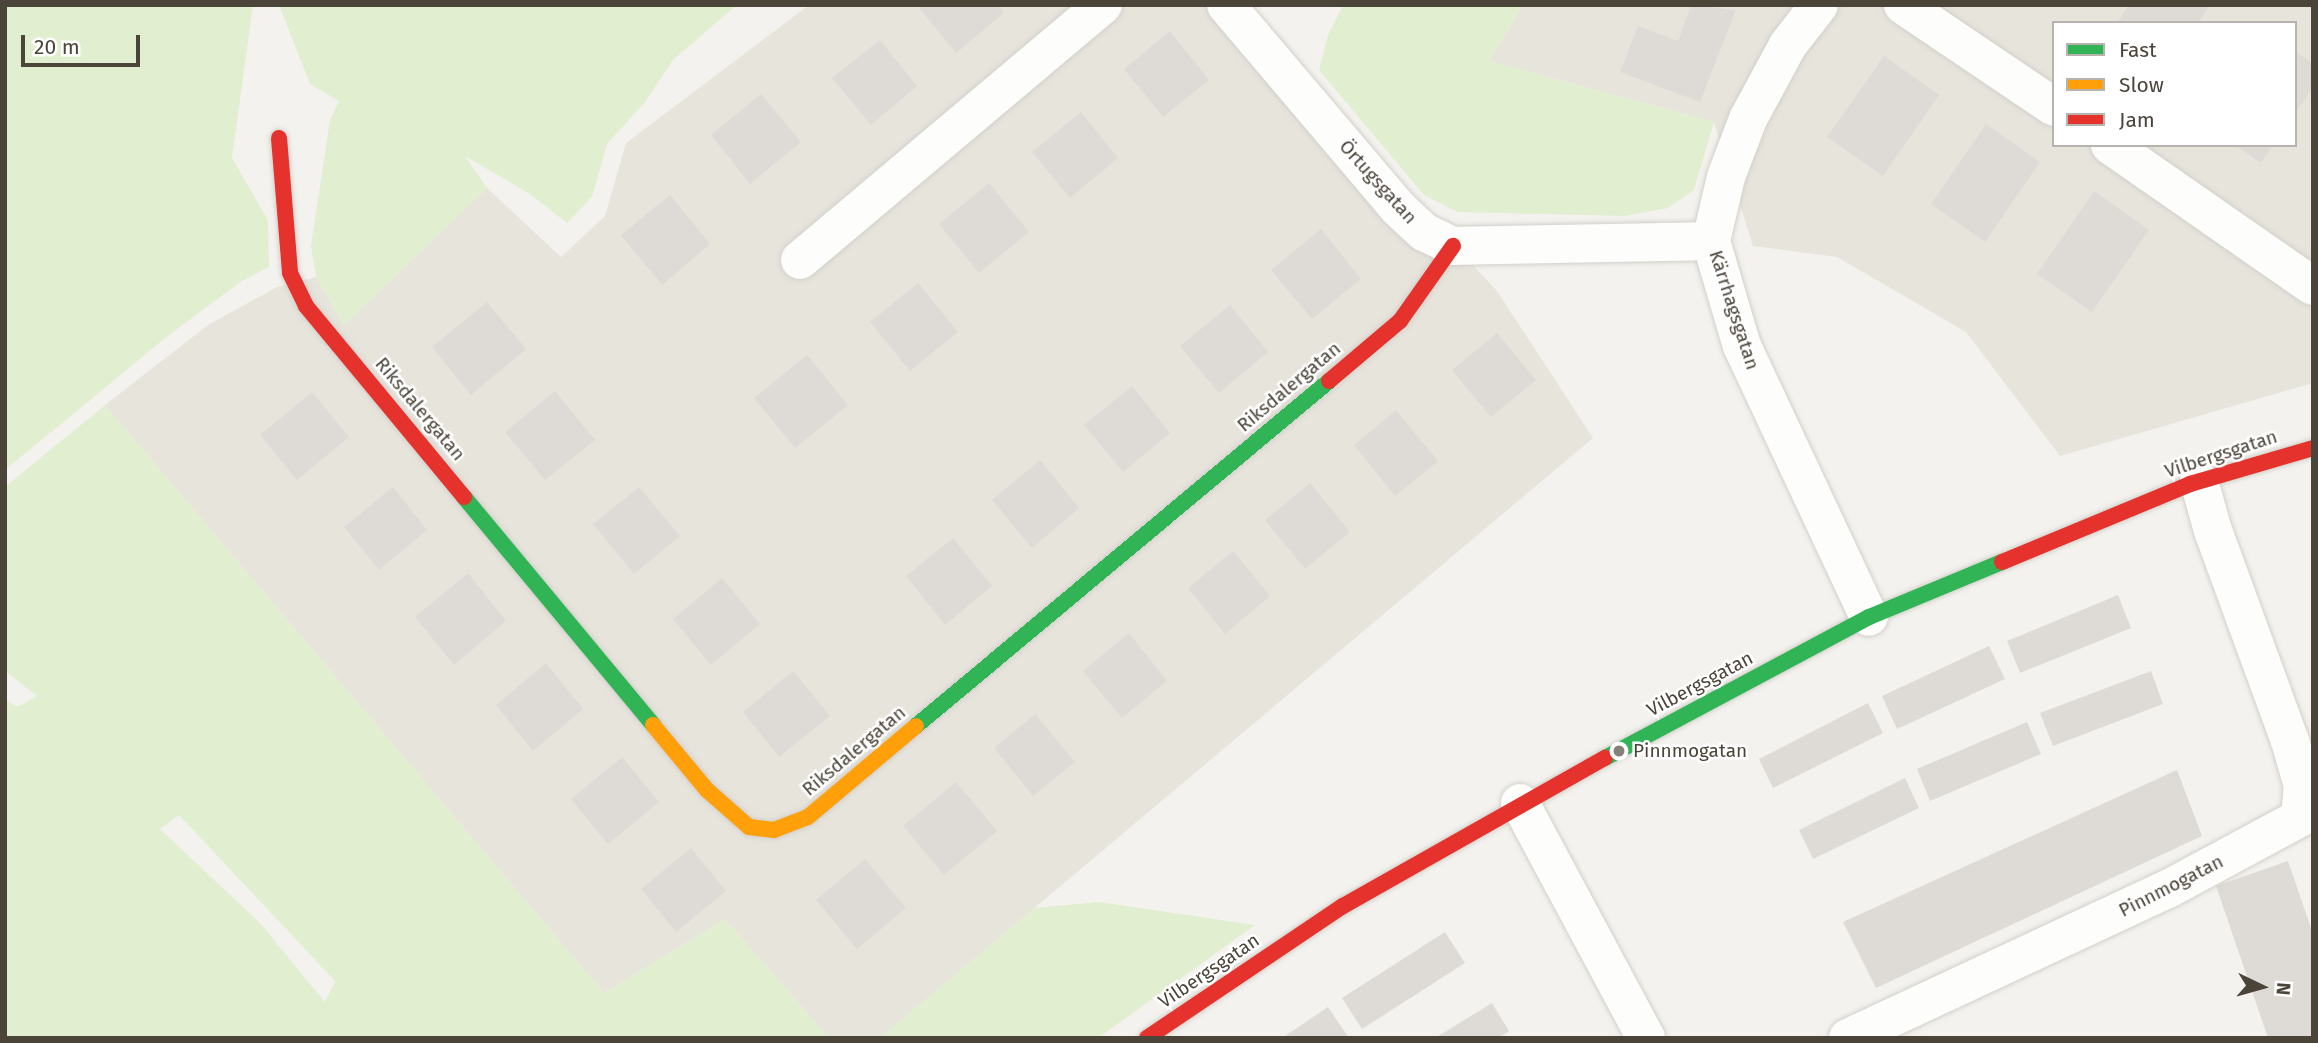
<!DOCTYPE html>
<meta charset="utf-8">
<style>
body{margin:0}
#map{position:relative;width:2318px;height:1043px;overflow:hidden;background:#f4f2ee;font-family:"Fira Sans",sans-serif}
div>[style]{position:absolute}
.residential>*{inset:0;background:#e7e4dc}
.green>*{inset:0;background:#e1eecf}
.building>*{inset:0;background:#dedbd6}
.roads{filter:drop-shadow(0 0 2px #d2d0cb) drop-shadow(0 0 2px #d2d0cb)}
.street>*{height:38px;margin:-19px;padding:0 19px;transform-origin:19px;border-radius:19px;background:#fdfdfc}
.fast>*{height:16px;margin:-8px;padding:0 8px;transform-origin:8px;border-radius:8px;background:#30b455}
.slow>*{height:16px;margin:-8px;padding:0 8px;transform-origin:8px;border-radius:8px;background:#ff9f0a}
.jam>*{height:16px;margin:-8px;padding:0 8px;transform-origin:8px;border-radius:8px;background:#e5322d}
.dots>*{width:19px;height:19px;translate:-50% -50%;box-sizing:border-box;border:4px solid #fff;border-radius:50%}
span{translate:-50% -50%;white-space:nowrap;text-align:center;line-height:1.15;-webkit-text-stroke:5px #fff;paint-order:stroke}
.street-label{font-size:19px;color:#4b4439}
.poi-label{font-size:19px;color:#4b4439}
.left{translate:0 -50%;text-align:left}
.frame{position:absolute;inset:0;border:7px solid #4b4439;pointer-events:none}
.legend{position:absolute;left:2052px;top:21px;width:245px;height:126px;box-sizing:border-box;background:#fff;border:2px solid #b7b4b0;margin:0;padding:9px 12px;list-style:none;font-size:21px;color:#4b4439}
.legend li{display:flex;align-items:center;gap:14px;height:35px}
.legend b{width:35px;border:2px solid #b7b4b0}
.north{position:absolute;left:2227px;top:952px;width:70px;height:70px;-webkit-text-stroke:5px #fff;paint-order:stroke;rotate:95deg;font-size:19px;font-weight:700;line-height:28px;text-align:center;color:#4b4439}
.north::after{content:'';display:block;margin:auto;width:24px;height:32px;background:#4b4439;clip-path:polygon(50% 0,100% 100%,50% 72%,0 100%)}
.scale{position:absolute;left:21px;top:35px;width:119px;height:32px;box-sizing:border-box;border:4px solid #4b4439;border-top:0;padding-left:9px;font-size:21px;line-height:24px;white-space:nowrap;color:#4b4439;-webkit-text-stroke:5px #fff;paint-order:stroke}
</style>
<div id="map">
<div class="residential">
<i style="clip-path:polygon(809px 5px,1231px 5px,1497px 291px,1593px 438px,880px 1038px,829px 1038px,725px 919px,604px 993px,105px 405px,208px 325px,277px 287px,316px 277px,344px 325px,487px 188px,561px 257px,605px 216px,626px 143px)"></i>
<i style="clip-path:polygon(evenodd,1523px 5px,2313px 5px,2313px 383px,2060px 456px,1966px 332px,1837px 257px,1753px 246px,1714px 122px,1489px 61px,1523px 5px,2054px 23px,2295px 23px,2295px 145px,2054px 145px,2054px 23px)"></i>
</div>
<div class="green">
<i style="clip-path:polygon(5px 5px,253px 5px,232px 158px,268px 220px,269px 267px,242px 281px,169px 335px,5px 470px)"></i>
<i style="clip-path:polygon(279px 5px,737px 5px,673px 60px,645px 102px,607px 144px,592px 197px,567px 223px,530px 194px,465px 156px,487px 188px,344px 325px,316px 277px,311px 246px,330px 120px,339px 101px,310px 84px)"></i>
<i style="clip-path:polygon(1343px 5px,1523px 5px,1489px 61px,1714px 122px,1694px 190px,1668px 208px,1625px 216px,1458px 212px,1424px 195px,1319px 70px,1328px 35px)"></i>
<i style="clip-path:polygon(evenodd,105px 405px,604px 993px,725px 919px,829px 1038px,5px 1038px,5px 699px,17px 707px,37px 696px,5px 671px,5px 487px,105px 405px,179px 815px,335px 981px,325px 1002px,260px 923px,160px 829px,179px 815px)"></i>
<i style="clip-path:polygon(1099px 902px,1255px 925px,1098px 1038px,880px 1038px,1034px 908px)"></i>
</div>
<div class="building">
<i style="clip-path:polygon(922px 5px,998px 5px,1004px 13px,956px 53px,919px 8px)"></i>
<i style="clip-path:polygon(1691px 5px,1736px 10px,1700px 102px,1620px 72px,1638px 26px,1678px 41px)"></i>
<i style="clip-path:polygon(2129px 5px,2210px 5px,2198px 23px,2117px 23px)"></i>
<i style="clip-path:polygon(1170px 31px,1209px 80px,1163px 117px,1124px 69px)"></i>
<i style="clip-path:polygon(880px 40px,917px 86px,871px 125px,832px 78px)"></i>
<i style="clip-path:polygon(2295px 51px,2313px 64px,2313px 88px,2295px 113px)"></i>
<i style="clip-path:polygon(1884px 56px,1939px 95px,1883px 176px,1827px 137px)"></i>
<i style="clip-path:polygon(761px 94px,801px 142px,750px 184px,711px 135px)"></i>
<i style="clip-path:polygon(1081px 112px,1118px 158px,1070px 198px,1032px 152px)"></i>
<i style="clip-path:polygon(1986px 124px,2040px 162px,1985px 242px,1931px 204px)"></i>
<i style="clip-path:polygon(2235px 145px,2273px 145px,2261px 163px)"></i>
<i style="clip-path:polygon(989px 183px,1029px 232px,979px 273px,939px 224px)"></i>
<i style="clip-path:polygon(2094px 191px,2149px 230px,2092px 312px,2037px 274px)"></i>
<i style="clip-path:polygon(670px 195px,710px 244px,662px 285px,621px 235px)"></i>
<i style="clip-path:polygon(1321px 229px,1361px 279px,1312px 319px,1271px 270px)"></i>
<i style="clip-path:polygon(918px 283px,958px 332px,910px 371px,870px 322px)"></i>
<i style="clip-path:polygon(487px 302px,526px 349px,471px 395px,432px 347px)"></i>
<i style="clip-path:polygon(1230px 305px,1268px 352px,1219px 393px,1180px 346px)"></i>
<i style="clip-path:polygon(1497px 333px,1536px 380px,1491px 417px,1452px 370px)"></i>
<i style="clip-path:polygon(807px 355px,848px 405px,795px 448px,754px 398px)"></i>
<i style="clip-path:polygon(1132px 386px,1170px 433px,1123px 472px,1084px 425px)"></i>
<i style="clip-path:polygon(555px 391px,595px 440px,545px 480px,505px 432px)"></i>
<i style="clip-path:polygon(312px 392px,349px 437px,297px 480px,260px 435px)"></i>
<i style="clip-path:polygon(1396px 410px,1438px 461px,1395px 496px,1354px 445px)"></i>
<i style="clip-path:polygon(1040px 460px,1079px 508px,1032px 548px,992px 500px)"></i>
<i style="clip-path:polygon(1310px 483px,1350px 532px,1305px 569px,1265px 520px)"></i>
<i style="clip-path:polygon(393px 487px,427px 530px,379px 570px,344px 527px)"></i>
<i style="clip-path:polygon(639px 487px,680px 536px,634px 574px,593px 524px)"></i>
<i style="clip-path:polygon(953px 538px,992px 586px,945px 625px,906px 576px)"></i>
<i style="clip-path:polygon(1233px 551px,1270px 596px,1225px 634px,1188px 588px)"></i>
<i style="clip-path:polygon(468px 573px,506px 621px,454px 665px,415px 617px)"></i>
<i style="clip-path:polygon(722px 578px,760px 624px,711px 665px,673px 619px)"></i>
<i style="clip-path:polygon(2118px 595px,2131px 628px,2020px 673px,2007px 641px)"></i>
<i style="clip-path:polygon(1129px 633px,1167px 681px,1122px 718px,1083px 671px)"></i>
<i style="clip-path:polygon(1989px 646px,2005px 679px,1897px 729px,1882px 696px)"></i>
<i style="clip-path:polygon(546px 663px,583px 709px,533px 751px,496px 705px)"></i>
<i style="clip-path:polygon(793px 671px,830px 716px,779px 757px,743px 712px)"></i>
<i style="clip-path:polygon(2151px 671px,2163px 704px,2053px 746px,2040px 713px)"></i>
<i style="clip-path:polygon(1868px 703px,1883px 733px,1773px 788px,1759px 759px)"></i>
<i style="clip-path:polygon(1035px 714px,1075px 762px,1033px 796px,994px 748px)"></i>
<i style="clip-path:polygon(2027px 722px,2041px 754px,1930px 801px,1917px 769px)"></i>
<i style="clip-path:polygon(622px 757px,659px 802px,608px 844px,571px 799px)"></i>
<i style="clip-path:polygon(2177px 770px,2202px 836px,1876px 988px,1843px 922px)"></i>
<i style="clip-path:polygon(1905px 778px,1919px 808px,1813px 859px,1799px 830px)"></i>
<i style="clip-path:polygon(956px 782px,997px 831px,944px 875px,903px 826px)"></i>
<i style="clip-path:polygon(691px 848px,726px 891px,676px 932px,641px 889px)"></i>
<i style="clip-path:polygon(865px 859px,906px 908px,857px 949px,816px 900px)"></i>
<i style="clip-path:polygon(2288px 861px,2313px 934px,2313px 1038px,2268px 1038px,2216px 886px)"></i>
<i style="clip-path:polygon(1445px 932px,1465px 963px,1362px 1029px,1342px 998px)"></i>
<i style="clip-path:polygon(1492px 1003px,1509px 1031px,1498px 1038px,1435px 1038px)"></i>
<i style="clip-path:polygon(1328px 1007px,1349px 1038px,1282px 1038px)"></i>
</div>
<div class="roads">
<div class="street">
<i style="left:1226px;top:5px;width:266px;rotate:49.7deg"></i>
<i style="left:1398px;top:208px;width:35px;rotate:43deg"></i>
<i style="left:1424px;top:232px;width:32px;rotate:26deg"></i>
<i style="left:1453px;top:246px;width:258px;rotate:-1.1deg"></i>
<i style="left:1819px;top:5px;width:51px;rotate:127.8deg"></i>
<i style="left:1788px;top:45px;width:84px;rotate:118.4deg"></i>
<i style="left:1748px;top:119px;width:62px;rotate:110.8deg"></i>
<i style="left:1726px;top:177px;width:66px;rotate:103.2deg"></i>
<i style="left:1711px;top:241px;width:109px;rotate:73.6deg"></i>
<i style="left:1742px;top:346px;width:299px;rotate:64.9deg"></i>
<i style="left:1903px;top:5px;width:182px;rotate:34deg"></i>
<i style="left:2110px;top:145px;width:247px;rotate:34.8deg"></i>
<i style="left:800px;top:260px;width:396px;rotate:-40.1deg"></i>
<i style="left:1520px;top:803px;width:267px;rotate:61.8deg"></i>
<i style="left:1848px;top:1038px;width:353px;rotate:-25deg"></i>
<i style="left:2168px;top:889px;width:150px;rotate:-28.3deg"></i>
<i style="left:2300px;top:818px;width:32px;rotate:-85deg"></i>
<i style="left:2303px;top:786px;width:47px;rotate:-106.1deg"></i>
<i style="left:2290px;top:741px;width:224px;rotate:-110.1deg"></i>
<i style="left:2213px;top:531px;width:52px;rotate:-105.6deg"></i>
</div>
<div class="fast">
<i style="left:464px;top:497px;width:296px;rotate:50.3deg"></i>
<i style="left:916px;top:726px;width:538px;rotate:-39.87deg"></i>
<i style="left:1605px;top:758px;width:299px;rotate:-28.1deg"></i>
<i style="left:1869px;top:617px;width:144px;rotate:-22.5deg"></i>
</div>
<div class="slow">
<i style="left:653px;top:725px;width:85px;rotate:50.3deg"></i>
<i style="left:707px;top:790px;width:56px;rotate:41.4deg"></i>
<i style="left:749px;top:827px;width:25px;rotate:7deg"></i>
<i style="left:774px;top:830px;width:36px;rotate:-21deg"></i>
<i style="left:808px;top:817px;width:141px;rotate:-40.1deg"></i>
</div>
<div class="jam">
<i style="left:279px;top:138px;width:135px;rotate:85.3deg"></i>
<i style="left:290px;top:273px;width:37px;rotate:64deg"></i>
<i style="left:306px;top:306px;width:248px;rotate:50.4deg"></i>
<i style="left:1329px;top:381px;width:93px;rotate:-40.2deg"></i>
<i style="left:1400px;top:321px;width:92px;rotate:-54.8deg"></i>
<i style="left:2002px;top:562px;width:204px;rotate:-22.5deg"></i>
<i style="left:2190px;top:484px;width:128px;rotate:-16.3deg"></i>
<i style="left:1147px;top:1038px;width:236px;rotate:-34deg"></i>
<i style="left:1343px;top:906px;width:301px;rotate:-29.5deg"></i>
</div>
</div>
<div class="dots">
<i style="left:1619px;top:751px;background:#868178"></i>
</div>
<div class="street-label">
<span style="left:1378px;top:182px;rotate:48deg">Örtugsgatan</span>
<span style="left:1734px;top:310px;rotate:72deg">Kärrhagsgatan</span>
<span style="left:1289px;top:387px;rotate:-40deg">Riksdalergatan</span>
<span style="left:420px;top:409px;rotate:50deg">Riksdalergatan</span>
<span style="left:2221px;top:454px;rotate:-18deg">Vilbergsgatan</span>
<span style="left:1700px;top:684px;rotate:-28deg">Vilbergsgatan</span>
<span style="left:854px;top:751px;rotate:-40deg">Riksdalergatan</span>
<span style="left:2171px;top:886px;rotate:-27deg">Pinnmogatan</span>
<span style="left:1209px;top:971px;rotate:-34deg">Vilbergsgatan</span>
</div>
<div class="poi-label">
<span class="left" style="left:1633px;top:751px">Pinnmogatan</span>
</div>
<div class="frame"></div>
<ul class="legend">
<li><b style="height:9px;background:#30b455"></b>Fast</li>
<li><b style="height:9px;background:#ff9f0a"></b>Slow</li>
<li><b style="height:9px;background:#e5322d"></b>Jam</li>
</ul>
<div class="north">N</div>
<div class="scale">20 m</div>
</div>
